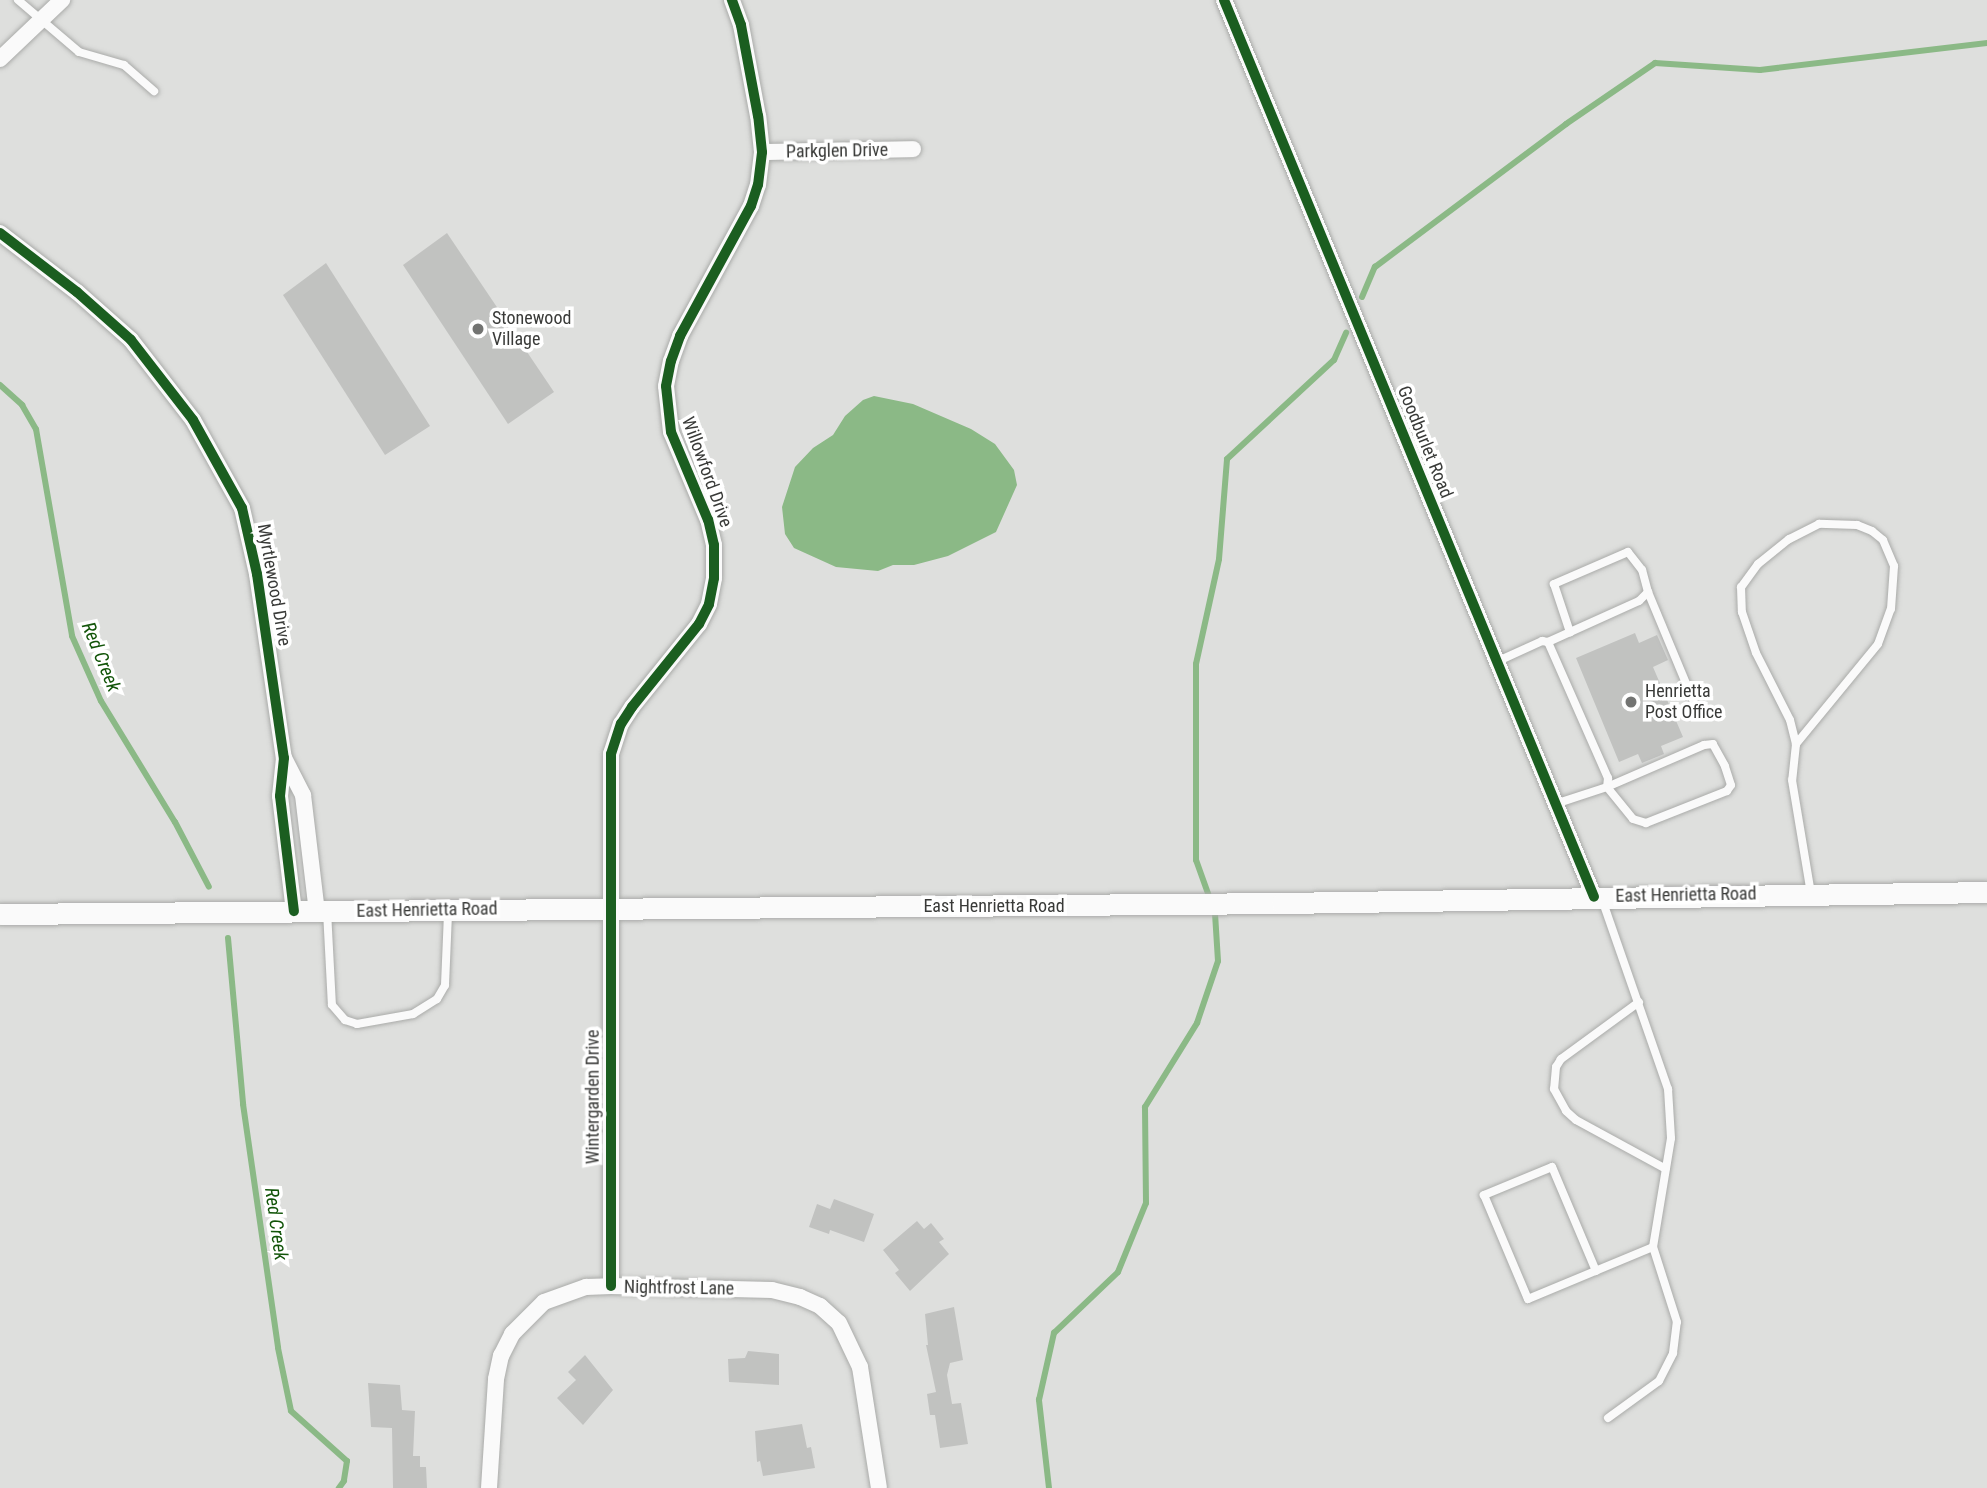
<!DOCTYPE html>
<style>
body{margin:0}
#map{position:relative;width:1987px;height:1488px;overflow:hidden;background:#dedfdd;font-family:"Roboto Condensed",sans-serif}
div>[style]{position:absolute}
.water>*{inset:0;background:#8bb986}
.stream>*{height:6px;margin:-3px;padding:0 3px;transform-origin:3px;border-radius:3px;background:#8bb986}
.building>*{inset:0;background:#c1c2c0}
.roads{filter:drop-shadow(0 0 2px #aaaba9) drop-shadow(0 0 2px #aaaba9)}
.lane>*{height:8px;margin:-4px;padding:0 4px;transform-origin:4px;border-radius:4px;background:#fafafa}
.street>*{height:16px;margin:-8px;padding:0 8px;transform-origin:8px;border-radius:8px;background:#fafafa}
.secondary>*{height:21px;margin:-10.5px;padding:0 10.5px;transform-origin:10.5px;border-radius:10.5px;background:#fafafa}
.cycleway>*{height:10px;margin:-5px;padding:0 5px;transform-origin:5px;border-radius:5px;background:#1b5e20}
.dots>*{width:19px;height:19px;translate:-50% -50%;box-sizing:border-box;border:4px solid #fff;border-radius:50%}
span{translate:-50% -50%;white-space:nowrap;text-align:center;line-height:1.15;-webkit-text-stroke:7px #fff;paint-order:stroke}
.street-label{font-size:18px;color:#393a38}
.poi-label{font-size:18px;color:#393a38}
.left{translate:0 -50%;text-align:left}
.water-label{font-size:19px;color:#115408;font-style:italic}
</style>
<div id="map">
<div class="water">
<i style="clip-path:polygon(874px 396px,913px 404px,971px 429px,995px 444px,1014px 470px,1017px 485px,996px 532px,948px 556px,914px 565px,893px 565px,878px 571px,836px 567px,794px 548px,785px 534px,782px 507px,795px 467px,813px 448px,833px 435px,845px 416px,863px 400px)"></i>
</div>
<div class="stream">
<i style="left:1362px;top:297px;width:33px;rotate:-67deg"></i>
<i style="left:1375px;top:267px;width:239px;rotate:-36.8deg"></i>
<i style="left:1566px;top:124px;width:108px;rotate:-34.4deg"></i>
<i style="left:1655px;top:63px;width:105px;rotate:3.8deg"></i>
<i style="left:1760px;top:70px;width:229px;rotate:-6.8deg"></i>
<i style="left:0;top:385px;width:30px;rotate:42deg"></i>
<i style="left:22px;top:405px;width:28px;rotate:60deg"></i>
<i style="left:36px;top:429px;width:210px;rotate:80.1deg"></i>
<i style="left:72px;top:636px;width:71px;rotate:66deg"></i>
<i style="left:101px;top:701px;width:142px;rotate:58.6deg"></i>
<i style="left:175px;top:822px;width:73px;rotate:62.4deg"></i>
<i style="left:228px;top:938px;width:167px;rotate:84.8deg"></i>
<i style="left:243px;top:1104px;width:246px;rotate:81.8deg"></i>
<i style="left:278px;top:1348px;width:64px;rotate:78.3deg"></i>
<i style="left:291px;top:1411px;width:75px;rotate:41.8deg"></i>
<i style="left:347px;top:1461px;width:20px;rotate:99deg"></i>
<i style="left:344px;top:1481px;width:9px;rotate:126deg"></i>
<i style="left:1049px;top:1488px;width:89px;rotate:-96.5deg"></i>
<i style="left:1039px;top:1400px;width:69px;rotate:-77.4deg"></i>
<i style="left:1054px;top:1333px;width:88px;rotate:-43.6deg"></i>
<i style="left:1118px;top:1272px;width:74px;rotate:-67.9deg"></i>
<i style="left:1146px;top:1203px;width:96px;rotate:-90.6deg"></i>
<i style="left:1145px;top:1107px;width:99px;rotate:-58.2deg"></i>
<i style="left:1197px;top:1023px;width:65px;rotate:-71.3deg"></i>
<i style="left:1218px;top:961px;width:48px;rotate:-93.6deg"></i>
<i style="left:1215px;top:913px;width:56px;rotate:-109.7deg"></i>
<i style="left:1196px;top:860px;width:196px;rotate:-90deg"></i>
<i style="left:1196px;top:664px;width:107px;rotate:-77.6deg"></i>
<i style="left:1219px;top:559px;width:100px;rotate:-85.4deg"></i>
<i style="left:1227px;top:459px;width:146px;rotate:-42.8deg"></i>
<i style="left:1334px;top:360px;width:30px;rotate:-66deg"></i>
</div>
<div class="building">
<i style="clip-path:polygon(447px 233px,554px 392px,508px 424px,403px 265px)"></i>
<i style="clip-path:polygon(326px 263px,430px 426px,385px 455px,283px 295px)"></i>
<i style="clip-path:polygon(1635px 633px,1639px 643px,1657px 635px,1668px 660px,1653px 667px,1683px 737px,1661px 746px,1664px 754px,1642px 763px,1638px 754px,1619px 762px,1576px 658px)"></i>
<i style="clip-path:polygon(834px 1199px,874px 1214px,864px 1242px,830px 1230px,829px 1234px,809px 1227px,817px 1204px,830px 1209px)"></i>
<i style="clip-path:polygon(917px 1221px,924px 1229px,931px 1223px,944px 1239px,939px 1242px,949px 1254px,910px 1291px,895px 1273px,899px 1270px,883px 1250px)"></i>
<i style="clip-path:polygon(954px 1307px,963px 1360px,950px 1363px,947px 1375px,952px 1404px,961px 1403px,968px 1444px,940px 1448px,935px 1415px,930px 1415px,927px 1394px,936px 1392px,926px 1345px,928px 1345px,925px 1314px)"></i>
<i style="clip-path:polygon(748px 1351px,779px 1354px,779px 1385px,729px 1382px,728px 1359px,745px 1358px)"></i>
<i style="clip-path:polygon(585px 1355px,613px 1390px,583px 1425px,557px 1398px,576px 1380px,568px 1372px)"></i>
<i style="clip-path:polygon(368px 1383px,400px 1385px,402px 1410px,415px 1411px,413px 1456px,420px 1456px,420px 1467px,426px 1467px,427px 1488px,393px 1488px,392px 1428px,371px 1427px)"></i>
<i style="clip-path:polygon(802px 1424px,807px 1448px,811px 1447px,815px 1468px,763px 1476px,760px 1461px,757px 1462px,755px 1431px)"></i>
</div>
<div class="roads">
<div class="lane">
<i style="left:18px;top:0;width:80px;rotate:40.4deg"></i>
<i style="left:79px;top:52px;width:47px;rotate:16.1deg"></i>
<i style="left:124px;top:65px;width:40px;rotate:41deg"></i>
<i style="left:1648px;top:592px;width:122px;rotate:67.4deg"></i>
<i style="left:1548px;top:642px;width:149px;rotate:66.2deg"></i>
<i style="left:1608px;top:778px;width:9px;rotate:96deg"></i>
<i style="left:1607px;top:787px;width:41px;rotate:50.9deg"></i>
<i style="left:1633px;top:819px;width:14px;rotate:17deg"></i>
<i style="left:1646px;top:823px;width:87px;rotate:-21.6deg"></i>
<i style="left:1727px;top:791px;width:7px;rotate:-56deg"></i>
<i style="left:1731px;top:785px;width:20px;rotate:-108deg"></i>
<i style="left:1725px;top:766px;width:25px;rotate:-119deg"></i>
<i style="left:1713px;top:744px;width:9px;rotate:174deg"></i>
<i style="left:1704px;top:745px;width:106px;rotate:156.6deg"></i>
<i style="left:1607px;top:787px;width:55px;rotate:161.9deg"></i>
<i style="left:1496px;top:662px;width:51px;rotate:-24.5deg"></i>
<i style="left:1542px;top:641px;width:6px;rotate:9deg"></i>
<i style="left:1548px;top:642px;width:100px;rotate:-24.3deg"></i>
<i style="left:1639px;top:601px;width:13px;rotate:-45deg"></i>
<i style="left:1648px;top:592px;width:23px;rotate:-105deg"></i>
<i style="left:1642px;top:570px;width:23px;rotate:-128deg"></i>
<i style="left:1628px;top:552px;width:81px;rotate:156.6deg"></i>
<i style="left:1554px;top:584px;width:51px;rotate:71.6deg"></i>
<i style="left:1796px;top:744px;width:129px;rotate:-50.6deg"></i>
<i style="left:1878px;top:644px;width:37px;rotate:-70deg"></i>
<i style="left:1891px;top:609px;width:43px;rotate:-86deg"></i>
<i style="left:1894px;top:566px;width:28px;rotate:-113deg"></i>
<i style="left:1883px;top:540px;width:14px;rotate:-141deg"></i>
<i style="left:1872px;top:531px;width:16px;rotate:-158deg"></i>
<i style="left:1857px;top:525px;width:38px;rotate:-178deg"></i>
<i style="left:1819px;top:524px;width:34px;rotate:153deg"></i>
<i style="left:1789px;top:539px;width:40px;rotate:141deg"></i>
<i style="left:1758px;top:564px;width:29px;rotate:126deg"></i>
<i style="left:1741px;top:587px;width:25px;rotate:88deg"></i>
<i style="left:1742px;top:612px;width:43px;rotate:71.1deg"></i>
<i style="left:1756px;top:653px;width:75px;rotate:63.1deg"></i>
<i style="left:1790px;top:720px;width:25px;rotate:76deg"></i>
<i style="left:1796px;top:744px;width:36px;rotate:96deg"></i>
<i style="left:1792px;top:780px;width:116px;rotate:80.5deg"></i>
<i style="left:327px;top:911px;width:94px;rotate:87deg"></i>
<i style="left:332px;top:1005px;width:20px;rotate:49deg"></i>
<i style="left:345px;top:1020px;width:13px;rotate:18deg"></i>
<i style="left:357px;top:1024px;width:57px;rotate:-10.1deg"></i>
<i style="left:413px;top:1014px;width:28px;rotate:-32deg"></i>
<i style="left:437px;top:999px;width:16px;rotate:-60deg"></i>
<i style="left:445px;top:985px;width:73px;rotate:-87.6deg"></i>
<i style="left:1639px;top:1002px;width:97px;rotate:143.8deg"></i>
<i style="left:1561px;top:1059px;width:9px;rotate:122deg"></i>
<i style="left:1556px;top:1067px;width:22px;rotate:95deg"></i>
<i style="left:1554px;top:1089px;width:25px;rotate:61deg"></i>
<i style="left:1566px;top:1111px;width:13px;rotate:42deg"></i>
<i style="left:1576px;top:1120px;width:102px;rotate:28.6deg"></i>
<i style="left:1596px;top:1271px;width:113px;rotate:-112.9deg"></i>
<i style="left:1552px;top:1167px;width:74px;rotate:157.6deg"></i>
<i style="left:1484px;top:1195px;width:113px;rotate:67.1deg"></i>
<i style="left:1528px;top:1299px;width:135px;rotate:-22.6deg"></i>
<i style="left:1653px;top:1247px;width:110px;rotate:-80.6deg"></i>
<i style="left:1671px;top:1138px;width:49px;rotate:-93.5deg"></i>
<i style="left:1668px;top:1089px;width:201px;rotate:-109.2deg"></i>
<i style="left:1608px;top:1418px;width:63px;rotate:-36deg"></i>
<i style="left:1659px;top:1381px;width:31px;rotate:-63deg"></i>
<i style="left:1673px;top:1353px;width:31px;rotate:-83deg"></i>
<i style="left:1677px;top:1322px;width:79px;rotate:-107.7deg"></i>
</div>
<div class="street">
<i style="left:1224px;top:0;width:970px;rotate:67.58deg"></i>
<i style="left:0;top:59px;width:86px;rotate:-43.6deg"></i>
<i style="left:762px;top:152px;width:151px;rotate:-1.1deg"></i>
<i style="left:0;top:233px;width:97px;rotate:37.5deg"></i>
<i style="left:77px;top:292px;width:72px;rotate:41.6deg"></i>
<i style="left:131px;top:340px;width:101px;rotate:52.2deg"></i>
<i style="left:193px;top:420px;width:101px;rotate:60.9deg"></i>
<i style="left:242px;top:508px;width:68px;rotate:77.2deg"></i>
<i style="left:257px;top:574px;width:186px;rotate:81.7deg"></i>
<i style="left:284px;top:758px;width:38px;rotate:96deg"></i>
<i style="left:280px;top:796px;width:116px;rotate:83.1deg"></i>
<i style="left:284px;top:758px;width:42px;rotate:62.8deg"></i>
<i style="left:303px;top:795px;width:118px;rotate:83.2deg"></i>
<i style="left:611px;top:1286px;width:532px;rotate:-90deg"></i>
<i style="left:611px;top:754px;width:32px;rotate:-72deg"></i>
<i style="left:621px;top:724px;width:20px;rotate:-57deg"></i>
<i style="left:632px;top:707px;width:107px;rotate:-51.1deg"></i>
<i style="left:699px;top:624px;width:22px;rotate:-63deg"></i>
<i style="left:709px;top:604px;width:26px;rotate:-79deg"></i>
<i style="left:714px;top:578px;width:33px;rotate:-90deg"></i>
<i style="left:714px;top:545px;width:26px;rotate:-103deg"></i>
<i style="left:708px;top:520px;width:95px;rotate:-112.8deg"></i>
<i style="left:671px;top:432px;width:46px;rotate:-96.2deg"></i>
<i style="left:666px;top:386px;width:25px;rotate:-79deg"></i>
<i style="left:671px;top:361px;width:27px;rotate:-70deg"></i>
<i style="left:680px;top:336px;width:148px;rotate:-61.4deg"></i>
<i style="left:751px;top:206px;width:22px;rotate:-72deg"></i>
<i style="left:758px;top:185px;width:33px;rotate:-83deg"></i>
<i style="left:762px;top:152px;width:36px;rotate:-96deg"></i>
<i style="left:758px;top:116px;width:93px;rotate:-100.6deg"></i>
<i style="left:741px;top:25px;width:27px;rotate:-110deg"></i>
<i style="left:489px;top:1488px;width:109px;rotate:-86.3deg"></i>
<i style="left:496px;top:1379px;width:24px;rotate:-78deg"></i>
<i style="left:501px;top:1356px;width:25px;rotate:-63deg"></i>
<i style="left:512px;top:1334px;width:45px;rotate:-45deg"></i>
<i style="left:544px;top:1302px;width:45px;rotate:-19.7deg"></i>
<i style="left:586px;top:1287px;width:25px;rotate:-2deg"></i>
<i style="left:611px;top:1286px;width:161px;rotate:1.4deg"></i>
<i style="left:772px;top:1290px;width:29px;rotate:14deg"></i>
<i style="left:800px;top:1297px;width:22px;rotate:24deg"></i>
<i style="left:820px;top:1306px;width:25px;rotate:42deg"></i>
<i style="left:839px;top:1323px;width:49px;rotate:64.5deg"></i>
<i style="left:860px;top:1367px;width:122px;rotate:81.1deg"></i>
</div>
<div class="secondary">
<i style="left:0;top:914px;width:1282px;rotate:-0.49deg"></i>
<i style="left:1282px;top:903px;width:705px;rotate:-0.89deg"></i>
</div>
</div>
<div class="cycleway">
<i style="left:1224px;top:0;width:970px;rotate:67.58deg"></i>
<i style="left:0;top:233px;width:97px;rotate:37.5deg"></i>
<i style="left:77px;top:292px;width:72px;rotate:41.6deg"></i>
<i style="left:131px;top:340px;width:101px;rotate:52.2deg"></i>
<i style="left:193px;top:420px;width:101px;rotate:60.9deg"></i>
<i style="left:242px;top:508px;width:68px;rotate:77.2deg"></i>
<i style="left:257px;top:574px;width:186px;rotate:81.7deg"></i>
<i style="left:284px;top:758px;width:38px;rotate:96deg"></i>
<i style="left:280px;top:796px;width:116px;rotate:83.1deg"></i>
<i style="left:611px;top:1286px;width:532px;rotate:-90deg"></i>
<i style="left:611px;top:754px;width:32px;rotate:-72deg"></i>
<i style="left:621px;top:724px;width:20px;rotate:-57deg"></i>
<i style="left:632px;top:707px;width:107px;rotate:-51.1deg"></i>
<i style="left:699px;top:624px;width:22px;rotate:-63deg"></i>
<i style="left:709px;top:604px;width:26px;rotate:-79deg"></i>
<i style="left:714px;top:578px;width:33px;rotate:-90deg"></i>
<i style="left:714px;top:545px;width:26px;rotate:-103deg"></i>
<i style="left:708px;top:520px;width:95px;rotate:-112.8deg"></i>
<i style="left:671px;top:432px;width:46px;rotate:-96.2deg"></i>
<i style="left:666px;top:386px;width:25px;rotate:-79deg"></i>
<i style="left:671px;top:361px;width:27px;rotate:-70deg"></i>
<i style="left:680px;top:336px;width:148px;rotate:-61.4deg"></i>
<i style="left:751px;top:206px;width:22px;rotate:-72deg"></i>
<i style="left:758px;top:185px;width:33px;rotate:-83deg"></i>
<i style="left:762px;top:152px;width:36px;rotate:-96deg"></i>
<i style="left:758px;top:116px;width:93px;rotate:-100.6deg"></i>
<i style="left:741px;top:25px;width:27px;rotate:-110deg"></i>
</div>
<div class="dots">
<i style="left:478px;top:329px;background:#737472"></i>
<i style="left:1631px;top:702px;background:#737472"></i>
</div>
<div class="street-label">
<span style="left:837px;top:151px;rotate:-1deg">Parkglen Drive</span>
<span style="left:1425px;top:442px;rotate:68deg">Goodburlet Road</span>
<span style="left:707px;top:472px;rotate:70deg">Willowford Drive</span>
<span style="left:274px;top:585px;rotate:80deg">Myrtlewood Drive</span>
<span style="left:1686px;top:895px;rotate:-1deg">East Henrietta Road</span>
<span style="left:994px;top:906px">East Henrietta Road</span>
<span style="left:427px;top:910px;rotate:-1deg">East Henrietta Road</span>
<span style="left:593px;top:1097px;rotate:-90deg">Wintergarden Drive</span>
<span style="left:679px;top:1288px;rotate:1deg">Nightfrost Lane</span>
</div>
<div class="poi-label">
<span class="left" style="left:492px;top:329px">Stonewood<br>Village</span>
<span class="left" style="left:1645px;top:702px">Henrietta<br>Post Office</span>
</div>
<div class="water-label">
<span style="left:101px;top:657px;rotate:68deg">Red Creek</span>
<span style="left:276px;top:1224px;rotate:82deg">Red Creek</span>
</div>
</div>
